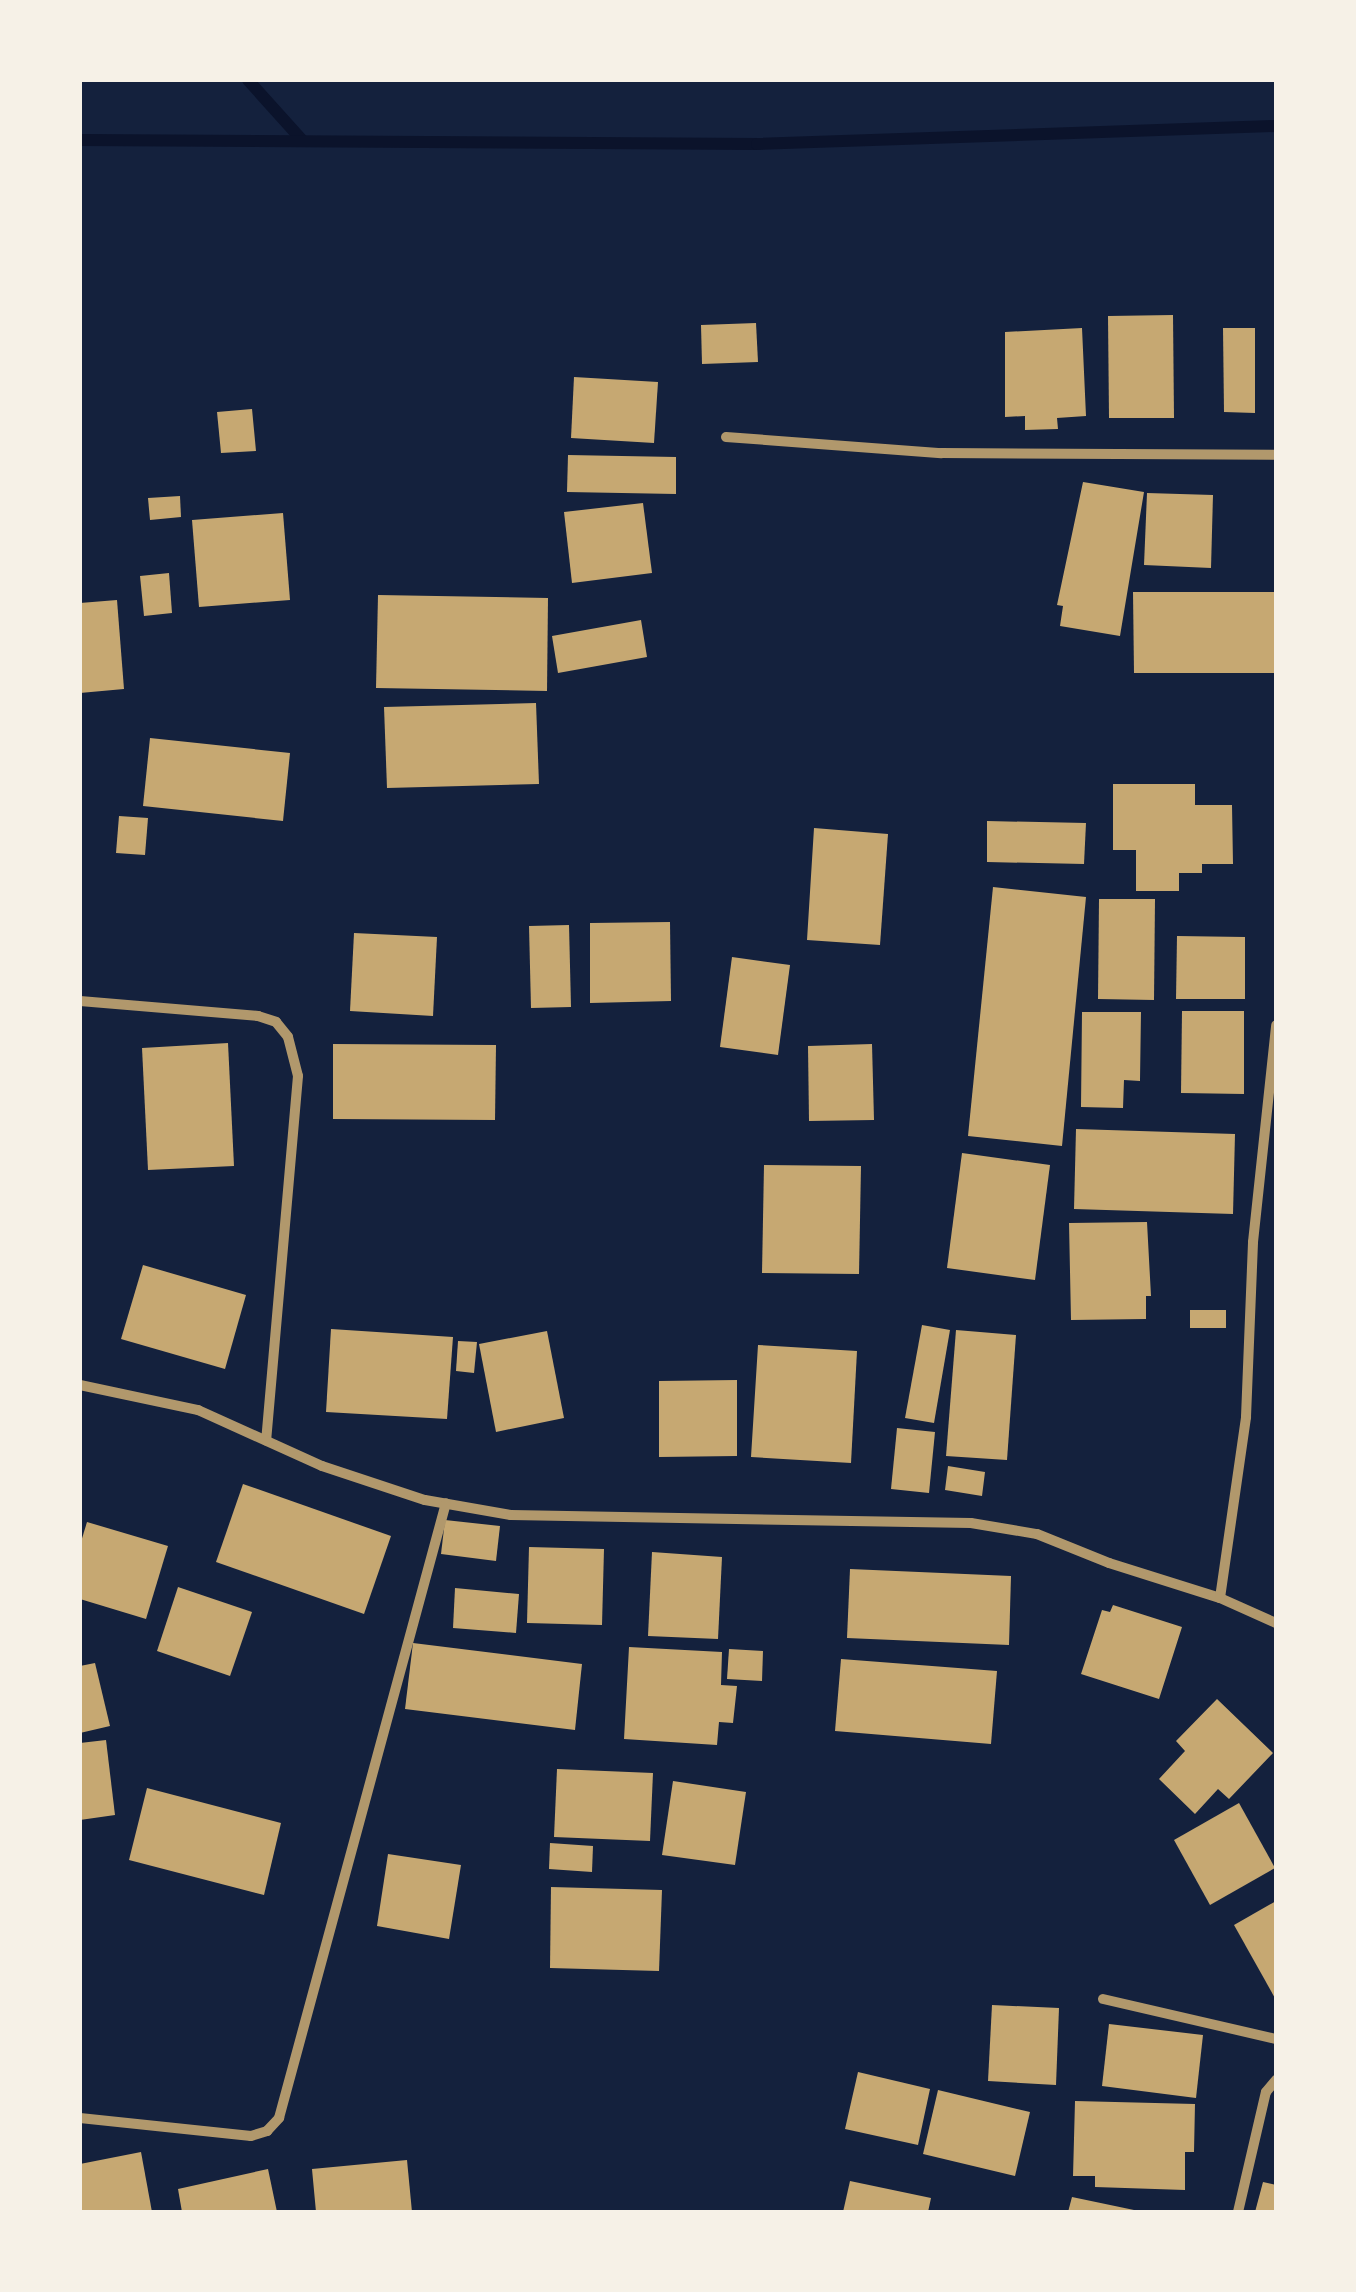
<!DOCTYPE html>
<style>
body{margin:0}
#map{position:relative;width:1356px;height:2292px;overflow:hidden;background:#14213d;font-family:"Golos Text",sans-serif}
div>[style]{position:absolute}
.stream>*{height:12px;margin:-6px;padding:0 6px;transform-origin:6px;border-radius:6px;background:#0b132b}
.building>*{inset:0;background:#c6a872}
.minor>*{height:10px;margin:-5px;padding:0 5px;transform-origin:5px;border-radius:5px;background:#b1986c}
span{translate:-50% -50%;white-space:nowrap;text-align:center;line-height:1.15;-webkit-text-stroke:10px #f6f1e7;paint-order:stroke}
.frame{position:absolute;inset:0;border:82px solid #f6f1e7;pointer-events:none}
</style>
<div id="map">
<div class="stream">
<i style="left:248px;top:80px;width:82px;rotate:48deg"></i>
<i style="left:80px;top:140px;width:677px;rotate:0.34deg"></i>
<i style="left:757px;top:144px;width:519px;rotate:-1.99deg"></i>
</div>
<div class="building">
<i style="clip-path:polygon(1173px 315px,1174px 418px,1109px 418px,1108px 316px)"></i>
<i style="clip-path:polygon(756px 323px,758px 362px,702px 364px,701px 325px)"></i>
<i style="clip-path:polygon(1082px 328px,1086px 416px,1057px 418px,1058px 429px,1025px 430px,1025px 416px,1005px 417px,1005px 332px)"></i>
<i style="clip-path:polygon(1223px 328px,1255px 328px,1255px 413px,1224px 412px)"></i>
<i style="clip-path:polygon(574px 377px,658px 382px,654px 443px,571px 438px)"></i>
<i style="clip-path:polygon(252px 409px,256px 451px,221px 453px,217px 412px)"></i>
<i style="clip-path:polygon(568px 455px,676px 457px,676px 494px,567px 492px)"></i>
<i style="clip-path:polygon(1083px 482px,1144px 492px,1120px 636px,1060px 626px,1063px 606px,1057px 605px)"></i>
<i style="clip-path:polygon(1147px 493px,1213px 495px,1211px 568px,1144px 565px)"></i>
<i style="clip-path:polygon(180px 496px,181px 517px,150px 520px,148px 498px)"></i>
<i style="clip-path:polygon(643px 503px,652px 573px,572px 583px,564px 512px)"></i>
<i style="clip-path:polygon(283px 513px,290px 600px,199px 607px,192px 520px)"></i>
<i style="clip-path:polygon(169px 573px,172px 613px,144px 616px,140px 576px)"></i>
<i style="clip-path:polygon(1133px 592px,1276px 592px,1276px 673px,1134px 673px)"></i>
<i style="clip-path:polygon(378px 595px,548px 598px,547px 691px,376px 688px)"></i>
<i style="clip-path:polygon(117px 600px,124px 689px,80px 693px,80px 603px)"></i>
<i style="clip-path:polygon(641px 620px,647px 657px,558px 673px,552px 636px)"></i>
<i style="clip-path:polygon(536px 703px,539px 784px,387px 788px,384px 707px)"></i>
<i style="clip-path:polygon(150px 738px,290px 753px,283px 821px,143px 806px)"></i>
<i style="clip-path:polygon(1113px 784px,1195px 784px,1195px 805px,1232px 805px,1233px 864px,1202px 864px,1202px 873px,1179px 873px,1179px 891px,1136px 891px,1136px 850px,1113px 850px)"></i>
<i style="clip-path:polygon(119px 816px,148px 818px,145px 855px,116px 853px)"></i>
<i style="clip-path:polygon(987px 821px,1086px 823px,1084px 864px,987px 862px)"></i>
<i style="clip-path:polygon(814px 828px,888px 834px,880px 945px,807px 940px)"></i>
<i style="clip-path:polygon(993px 887px,1086px 897px,1062px 1146px,968px 1136px)"></i>
<i style="clip-path:polygon(1099px 899px,1155px 899px,1154px 1000px,1098px 999px)"></i>
<i style="clip-path:polygon(670px 922px,671px 1001px,590px 1003px,590px 923px)"></i>
<i style="clip-path:polygon(569px 925px,571px 1007px,531px 1008px,529px 926px)"></i>
<i style="clip-path:polygon(354px 933px,437px 937px,433px 1016px,350px 1011px)"></i>
<i style="clip-path:polygon(1177px 936px,1245px 937px,1245px 999px,1176px 999px)"></i>
<i style="clip-path:polygon(732px 957px,790px 965px,778px 1055px,720px 1047px)"></i>
<i style="clip-path:polygon(1182px 1011px,1244px 1011px,1244px 1094px,1181px 1093px)"></i>
<i style="clip-path:polygon(1082px 1012px,1141px 1012px,1140px 1081px,1124px 1080px,1123px 1108px,1081px 1107px)"></i>
<i style="clip-path:polygon(228px 1043px,234px 1166px,148px 1170px,142px 1048px)"></i>
<i style="clip-path:polygon(333px 1044px,496px 1045px,495px 1120px,333px 1119px)"></i>
<i style="clip-path:polygon(872px 1044px,874px 1120px,809px 1121px,808px 1046px)"></i>
<i style="clip-path:polygon(1076px 1129px,1235px 1134px,1233px 1214px,1074px 1209px)"></i>
<i style="clip-path:polygon(962px 1153px,1050px 1165px,1035px 1280px,947px 1268px)"></i>
<i style="clip-path:polygon(764px 1165px,861px 1166px,859px 1274px,762px 1273px)"></i>
<i style="clip-path:polygon(1147px 1222px,1151px 1296px,1146px 1296px,1146px 1319px,1071px 1320px,1069px 1223px)"></i>
<i style="clip-path:polygon(143px 1265px,246px 1295px,225px 1369px,121px 1339px)"></i>
<i style="clip-path:polygon(1190px 1310px,1226px 1310px,1226px 1328px,1190px 1328px)"></i>
<i style="clip-path:polygon(922px 1325px,950px 1330px,934px 1423px,905px 1418px)"></i>
<i style="clip-path:polygon(331px 1329px,453px 1337px,447px 1419px,326px 1412px)"></i>
<i style="clip-path:polygon(956px 1330px,1016px 1335px,1007px 1460px,946px 1456px)"></i>
<i style="clip-path:polygon(547px 1331px,564px 1418px,496px 1432px,479px 1344px)"></i>
<i style="clip-path:polygon(458px 1341px,477px 1342px,474px 1373px,456px 1371px)"></i>
<i style="clip-path:polygon(758px 1345px,857px 1351px,851px 1463px,751px 1457px)"></i>
<i style="clip-path:polygon(737px 1380px,737px 1456px,659px 1457px,659px 1381px)"></i>
<i style="clip-path:polygon(897px 1428px,935px 1432px,929px 1493px,891px 1489px)"></i>
<i style="clip-path:polygon(948px 1466px,985px 1472px,982px 1496px,945px 1490px)"></i>
<i style="clip-path:polygon(243px 1484px,391px 1536px,364px 1614px,216px 1562px)"></i>
<i style="clip-path:polygon(445px 1520px,500px 1526px,496px 1561px,441px 1554px)"></i>
<i style="clip-path:polygon(87px 1522px,168px 1546px,146px 1619px,80px 1599px,80px 1545px)"></i>
<i style="clip-path:polygon(529px 1547px,604px 1549px,602px 1625px,527px 1623px)"></i>
<i style="clip-path:polygon(652px 1552px,722px 1557px,718px 1639px,648px 1636px)"></i>
<i style="clip-path:polygon(850px 1569px,1011px 1576px,1009px 1645px,847px 1638px)"></i>
<i style="clip-path:polygon(178px 1587px,252px 1612px,230px 1676px,157px 1651px)"></i>
<i style="clip-path:polygon(455px 1588px,519px 1594px,516px 1633px,453px 1628px)"></i>
<i style="clip-path:polygon(1113px 1605px,1182px 1627px,1159px 1699px,1081px 1674px,1102px 1610px,1110px 1612px)"></i>
<i style="clip-path:polygon(413px 1643px,582px 1664px,575px 1730px,405px 1709px)"></i>
<i style="clip-path:polygon(629px 1647px,722px 1652px,721px 1685px,737px 1686px,733px 1723px,719px 1722px,717px 1745px,624px 1739px)"></i>
<i style="clip-path:polygon(729px 1649px,763px 1651px,762px 1681px,727px 1679px)"></i>
<i style="clip-path:polygon(841px 1659px,997px 1671px,991px 1744px,835px 1731px)"></i>
<i style="clip-path:polygon(95px 1663px,110px 1726px,80px 1733px,80px 1666px)"></i>
<i style="clip-path:polygon(1217px 1699px,1273px 1753px,1229px 1799px,1218px 1789px,1195px 1814px,1159px 1779px,1185px 1751px,1176px 1741px)"></i>
<i style="clip-path:polygon(106px 1740px,115px 1815px,80px 1820px,80px 1743px)"></i>
<i style="clip-path:polygon(557px 1769px,653px 1773px,650px 1841px,554px 1837px)"></i>
<i style="clip-path:polygon(673px 1781px,746px 1792px,735px 1865px,662px 1855px)"></i>
<i style="clip-path:polygon(147px 1788px,281px 1823px,264px 1895px,129px 1860px)"></i>
<i style="clip-path:polygon(1239px 1803px,1275px 1868px,1210px 1905px,1174px 1840px)"></i>
<i style="clip-path:polygon(550px 1843px,593px 1846px,592px 1872px,549px 1869px)"></i>
<i style="clip-path:polygon(388px 1854px,461px 1865px,449px 1939px,377px 1926px)"></i>
<i style="clip-path:polygon(551px 1887px,662px 1890px,659px 1971px,550px 1968px)"></i>
<i style="clip-path:polygon(1276px 1901px,1276px 2000px,1234px 1925px)"></i>
<i style="clip-path:polygon(992px 2005px,1059px 2008px,1056px 2085px,988px 2081px)"></i>
<i style="clip-path:polygon(1109px 2024px,1203px 2035px,1196px 2098px,1102px 2086px)"></i>
<i style="clip-path:polygon(858px 2072px,930px 2089px,918px 2145px,845px 2129px)"></i>
<i style="clip-path:polygon(938px 2090px,1030px 2112px,1015px 2176px,923px 2154px)"></i>
<i style="clip-path:polygon(1075px 2101px,1195px 2104px,1194px 2152px,1185px 2152px,1185px 2190px,1095px 2187px,1095px 2176px,1073px 2176px)"></i>
<i style="clip-path:polygon(141px 2152px,152px 2212px,80px 2212px,80px 2164px)"></i>
<i style="clip-path:polygon(407px 2160px,412px 2212px,316px 2212px,312px 2169px)"></i>
<i style="clip-path:polygon(268px 2169px,277px 2212px,182px 2212px,178px 2189px)"></i>
<i style="clip-path:polygon(850px 2181px,931px 2198px,928px 2212px,843px 2212px)"></i>
<i style="clip-path:polygon(1263px 2182px,1276px 2185px,1276px 2212px,1255px 2212px)"></i>
<i style="clip-path:polygon(1072px 2197px,1134px 2210px,1134px 2212px,1068px 2212px)"></i>
</div>
<div class="minor">
<i style="left:726px;top:437px;width:216px;rotate:4.3deg"></i>
<i style="left:941px;top:453px;width:335px;rotate:0.3deg"></i>
<i style="left:80px;top:1001px;width:179px;rotate:4.8deg"></i>
<i style="left:258px;top:1016px;width:19px;rotate:18deg"></i>
<i style="left:276px;top:1022px;width:19px;rotate:51deg"></i>
<i style="left:288px;top:1037px;width:40px;rotate:75.6deg"></i>
<i style="left:298px;top:1076px;width:366px;rotate:95deg"></i>
<i style="left:80px;top:1385px;width:121px;rotate:12deg"></i>
<i style="left:198px;top:1410px;width:136px;rotate:24.3deg"></i>
<i style="left:322px;top:1466px;width:108px;rotate:18.3deg"></i>
<i style="left:425px;top:1500px;width:87px;rotate:9.9deg"></i>
<i style="left:511px;top:1515px;width:460px;rotate:1deg"></i>
<i style="left:971px;top:1523px;width:67px;rotate:9.5deg"></i>
<i style="left:1037px;top:1534px;width:78px;rotate:21.9deg"></i>
<i style="left:1109px;top:1563px;width:116px;rotate:17.5deg"></i>
<i style="left:1220px;top:1598px;width:61px;rotate:24.1deg"></i>
<i style="left:1220px;top:1598px;width:183px;rotate:-81.8deg"></i>
<i style="left:1246px;top:1417px;width:175px;rotate:-87.7deg"></i>
<i style="left:1253px;top:1242px;width:218px;rotate:-83.9deg"></i>
<i style="left:1103px;top:1999px;width:178px;rotate:13deg"></i>
<i style="left:80px;top:2118px;width:172px;rotate:6deg"></i>
<i style="left:251px;top:2136px;width:17px;rotate:-17deg"></i>
<i style="left:267px;top:2131px;width:18px;rotate:-47deg"></i>
<i style="left:279px;top:2118px;width:637px;rotate:-74.81deg"></i>
<i style="left:1238px;top:2212px;width:123px;rotate:-76.9deg"></i>
<i style="left:1266px;top:2092px;width:16px;rotate:-50deg"></i>
</div>
<div class="frame"></div>
</div>
